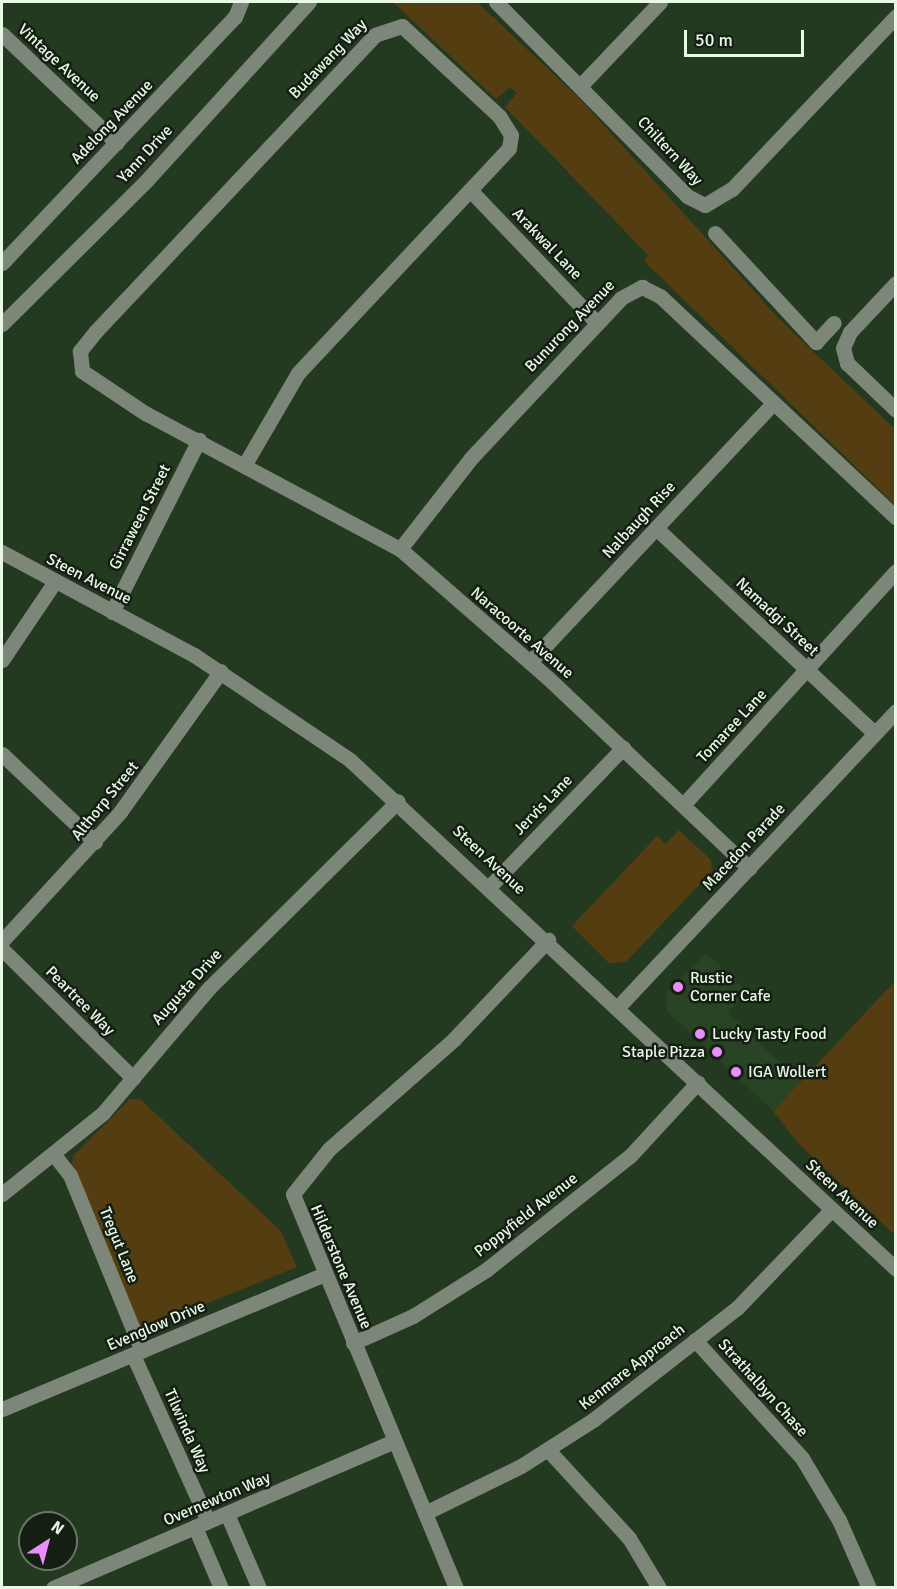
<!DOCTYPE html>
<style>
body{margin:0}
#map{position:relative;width:897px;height:1589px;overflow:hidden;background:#243a20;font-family:Signika,sans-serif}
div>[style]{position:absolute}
.built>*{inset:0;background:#284424}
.green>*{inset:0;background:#533d11}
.minor>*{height:15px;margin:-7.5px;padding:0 7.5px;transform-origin:7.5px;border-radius:7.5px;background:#7c877a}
.dots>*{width:16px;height:16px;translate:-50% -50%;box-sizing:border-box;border:3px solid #141e13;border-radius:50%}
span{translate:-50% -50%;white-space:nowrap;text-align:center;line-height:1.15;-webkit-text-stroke:5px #141e13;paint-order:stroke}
.street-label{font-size:16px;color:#e9f7e7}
.poi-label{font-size:16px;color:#e9f7e7}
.left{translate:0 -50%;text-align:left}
.right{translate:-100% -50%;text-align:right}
.frame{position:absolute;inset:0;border:3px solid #e9f7e7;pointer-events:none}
.north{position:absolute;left:18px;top:1511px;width:60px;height:60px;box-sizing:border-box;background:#141e13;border:2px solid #697568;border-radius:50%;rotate:36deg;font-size:16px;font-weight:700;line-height:24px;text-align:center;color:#e9f7e7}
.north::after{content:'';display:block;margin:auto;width:21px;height:27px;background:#eb8dfc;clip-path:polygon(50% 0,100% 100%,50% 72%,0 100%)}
.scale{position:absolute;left:684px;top:30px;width:120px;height:27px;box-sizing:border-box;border:3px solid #e9f7e7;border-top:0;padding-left:8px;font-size:18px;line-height:21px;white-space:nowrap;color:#e9f7e7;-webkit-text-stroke:4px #141e13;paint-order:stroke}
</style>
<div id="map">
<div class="built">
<i style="clip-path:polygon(706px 953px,747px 992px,728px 1013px,800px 1082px,773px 1111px,667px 1011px,666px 994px)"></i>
</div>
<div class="green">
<i style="clip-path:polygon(393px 2px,477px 2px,580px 99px,782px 322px,895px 429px,895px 505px,644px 261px,648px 255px,505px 107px,517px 93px,510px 87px,496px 99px)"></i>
<i style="clip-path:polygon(679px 830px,711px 860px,712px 871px,626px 962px,609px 963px,572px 926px,657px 836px,665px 844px)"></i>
<i style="clip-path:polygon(895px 981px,895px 1235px,797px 1142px,773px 1111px)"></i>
<i style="clip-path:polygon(130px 1099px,140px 1099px,280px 1230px,297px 1267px,141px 1330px,72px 1165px,73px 1156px)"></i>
</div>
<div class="minor">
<i style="left:496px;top:2px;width:272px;rotate:45.4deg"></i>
<i style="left:687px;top:196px;width:20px;rotate:27deg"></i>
<i style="left:705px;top:205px;width:31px;rotate:-31deg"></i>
<i style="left:732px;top:189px;width:238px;rotate:-46.5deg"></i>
<i style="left:2px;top:34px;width:158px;rotate:43.5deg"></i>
<i style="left:582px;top:84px;width:113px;rotate:-46.4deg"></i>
<i style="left:470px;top:190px;width:184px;rotate:46.3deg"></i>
<i style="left:715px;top:233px;width:149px;rotate:47.2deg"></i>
<i style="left:816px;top:342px;width:26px;rotate:-47deg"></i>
<i style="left:2px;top:263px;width:339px;rotate:-46.6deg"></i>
<i style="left:235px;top:17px;width:16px;rotate:-68deg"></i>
<i style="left:896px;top:283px;width:67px;rotate:133.2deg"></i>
<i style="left:850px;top:332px;width:17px;rotate:114deg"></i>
<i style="left:843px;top:348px;width:16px;rotate:75deg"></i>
<i style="left:847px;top:363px;width:68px;rotate:43.8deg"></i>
<i style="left:2px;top:324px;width:203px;rotate:-44.8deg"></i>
<i style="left:146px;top:181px;width:242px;rotate:-47.7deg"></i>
<i style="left:245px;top:464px;width:105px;rotate:-59.8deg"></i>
<i style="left:298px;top:373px;width:308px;rotate:-46.8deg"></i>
<i style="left:509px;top:148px;width:13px;rotate:-81deg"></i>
<i style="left:511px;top:135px;width:22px;rotate:-122deg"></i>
<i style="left:499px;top:116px;width:132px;rotate:-137.1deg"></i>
<i style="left:402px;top:26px;width:28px;rotate:162deg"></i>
<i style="left:375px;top:35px;width:407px;rotate:133.3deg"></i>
<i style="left:96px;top:331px;width:26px;rotate:129deg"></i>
<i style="left:80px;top:351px;width:20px;rotate:84deg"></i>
<i style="left:82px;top:371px;width:76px;rotate:33.7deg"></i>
<i style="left:145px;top:413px;width:289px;rotate:28.1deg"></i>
<i style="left:400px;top:549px;width:196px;rotate:41.1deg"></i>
<i style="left:548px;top:678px;width:277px;rotate:43.4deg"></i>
<i style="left:656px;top:528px;width:299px;rotate:43.2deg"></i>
<i style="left:400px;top:549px;width:115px;rotate:-52deg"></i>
<i style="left:471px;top:458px;width:219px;rotate:-46.8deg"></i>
<i style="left:621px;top:298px;width:24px;rotate:-28deg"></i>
<i style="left:642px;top:287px;width:20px;rotate:27deg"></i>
<i style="left:660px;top:296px;width:324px;rotate:43.2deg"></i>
<i style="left:2px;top:552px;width:218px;rotate:28.2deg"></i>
<i style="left:194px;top:655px;width:188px;rotate:33.9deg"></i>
<i style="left:350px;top:760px;width:746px;rotate:42.99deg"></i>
<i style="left:112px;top:612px;width:193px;rotate:-63.2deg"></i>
<i style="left:2px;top:660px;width:93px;rotate:-56deg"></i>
<i style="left:530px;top:662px;width:355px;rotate:-46.8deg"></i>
<i style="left:2px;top:754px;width:128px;rotate:43.4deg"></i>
<i style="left:683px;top:805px;width:316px;rotate:-47.7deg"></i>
<i style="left:490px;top:886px;width:192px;rotate:-46.1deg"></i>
<i style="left:2px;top:941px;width:175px;rotate:-47.5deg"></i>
<i style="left:120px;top:812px;width:173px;rotate:-54.4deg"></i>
<i style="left:2px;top:949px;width:184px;rotate:44.6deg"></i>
<i style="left:618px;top:1007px;width:406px;rotate:-46.8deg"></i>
<i style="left:55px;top:1156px;width:24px;rotate:52deg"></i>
<i style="left:70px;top:1175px;width:190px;rotate:67.8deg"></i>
<i style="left:2px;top:1194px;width:129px;rotate:-38.7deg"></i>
<i style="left:103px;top:1113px;width:165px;rotate:-49.7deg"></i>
<i style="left:210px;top:987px;width:264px;rotate:-44.7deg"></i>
<i style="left:695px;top:1340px;width:159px;rotate:47.8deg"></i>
<i style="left:802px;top:1458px;width:72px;rotate:59.2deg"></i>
<i style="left:839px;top:1520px;width:74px;rotate:66.2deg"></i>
<i style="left:353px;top:1343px;width:66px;rotate:-24.2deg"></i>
<i style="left:413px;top:1316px;width:86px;rotate:-32.2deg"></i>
<i style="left:486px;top:1270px;width:184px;rotate:-38.4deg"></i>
<i style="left:630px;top:1156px;width:100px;rotate:-47.4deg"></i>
<i style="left:133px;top:1355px;width:182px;rotate:65.7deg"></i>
<i style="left:2px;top:1409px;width:349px;rotate:-22.7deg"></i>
<i style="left:549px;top:1451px;width:118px;rotate:47.4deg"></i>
<i style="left:629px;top:1538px;width:58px;rotate:59deg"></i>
<i style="left:425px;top:1513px;width:107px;rotate:-26.1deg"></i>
<i style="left:521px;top:1466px;width:85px;rotate:-32.6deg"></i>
<i style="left:593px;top:1420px;width:182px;rotate:-37.9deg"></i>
<i style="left:737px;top:1308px;width:137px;rotate:-46.2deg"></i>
<i style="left:227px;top:1514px;width:81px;rotate:66.6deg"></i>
<i style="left:195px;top:1527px;width:66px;rotate:66.9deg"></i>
<i style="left:53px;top:1588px;width:371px;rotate:-23.3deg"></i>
<i style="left:456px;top:1588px;width:426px;rotate:-112.5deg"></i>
<i style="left:293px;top:1194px;width:58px;rotate:-51.3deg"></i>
<i style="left:329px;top:1149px;width:167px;rotate:-41.3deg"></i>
<i style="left:454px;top:1039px;width:137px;rotate:-46.5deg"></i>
</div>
<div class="dots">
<i style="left:678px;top:987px;background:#eb8dfc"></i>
<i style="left:700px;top:1034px;background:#eb8dfc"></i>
<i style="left:717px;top:1052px;background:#eb8dfc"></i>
<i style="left:736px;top:1072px;background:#eb8dfc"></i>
</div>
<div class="street-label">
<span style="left:328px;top:59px;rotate:-46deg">Budawang Way</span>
<span style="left:59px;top:63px;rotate:43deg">Vintage Avenue</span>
<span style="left:112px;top:122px;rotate:-46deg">Adelong Avenue</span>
<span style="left:670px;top:151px;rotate:47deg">Chiltern Way</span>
<span style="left:145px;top:154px;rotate:-47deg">Yann Drive</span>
<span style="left:547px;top:244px;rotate:46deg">Arakwal Lane</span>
<span style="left:570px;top:326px;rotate:-46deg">Bunurong Avenue</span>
<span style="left:140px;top:517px;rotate:-63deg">Girraween Street</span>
<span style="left:639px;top:520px;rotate:-47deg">Nalbaugh Rise</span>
<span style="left:89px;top:579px;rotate:27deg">Steen Avenue</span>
<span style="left:777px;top:617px;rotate:43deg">Namadgi Street</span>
<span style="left:522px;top:633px;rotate:41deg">Naracoorte Avenue</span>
<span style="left:732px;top:726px;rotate:-47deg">Tomaree Lane</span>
<span style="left:105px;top:801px;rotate:-51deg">Althorp Street</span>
<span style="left:543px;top:805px;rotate:-46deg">Jervis Lane</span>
<span style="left:744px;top:847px;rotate:-47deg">Macedon Parade</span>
<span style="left:489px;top:860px;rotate:43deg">Steen Avenue</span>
<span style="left:187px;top:987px;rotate:-48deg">Augusta Drive</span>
<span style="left:80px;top:1001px;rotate:45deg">Peartree Way</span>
<span style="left:842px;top:1194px;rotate:43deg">Steen Avenue</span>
<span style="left:526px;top:1215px;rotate:-38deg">Poppyfield Avenue</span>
<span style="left:119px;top:1245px;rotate:68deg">Tregut Lane</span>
<span style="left:341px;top:1267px;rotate:67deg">Hilderstone Avenue</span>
<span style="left:156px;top:1326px;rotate:-23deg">Evenglow Drive</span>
<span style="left:632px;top:1367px;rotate:-38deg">Kenmare Approach</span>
<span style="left:763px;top:1388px;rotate:48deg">Strathalbyn Chase</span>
<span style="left:187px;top:1431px;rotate:66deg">Tilwinda Way</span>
<span style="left:217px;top:1499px;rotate:-23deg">Overnewton Way</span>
</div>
<div class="poi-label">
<span class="left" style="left:690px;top:987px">Rustic<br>Corner Cafe</span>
<span class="left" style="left:712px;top:1034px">Lucky Tasty Food</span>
<span class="right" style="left:705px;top:1052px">Staple Pizza</span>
<span class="left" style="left:748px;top:1072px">IGA Wollert</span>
</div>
<div class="frame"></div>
<div class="north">N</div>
<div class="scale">50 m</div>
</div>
